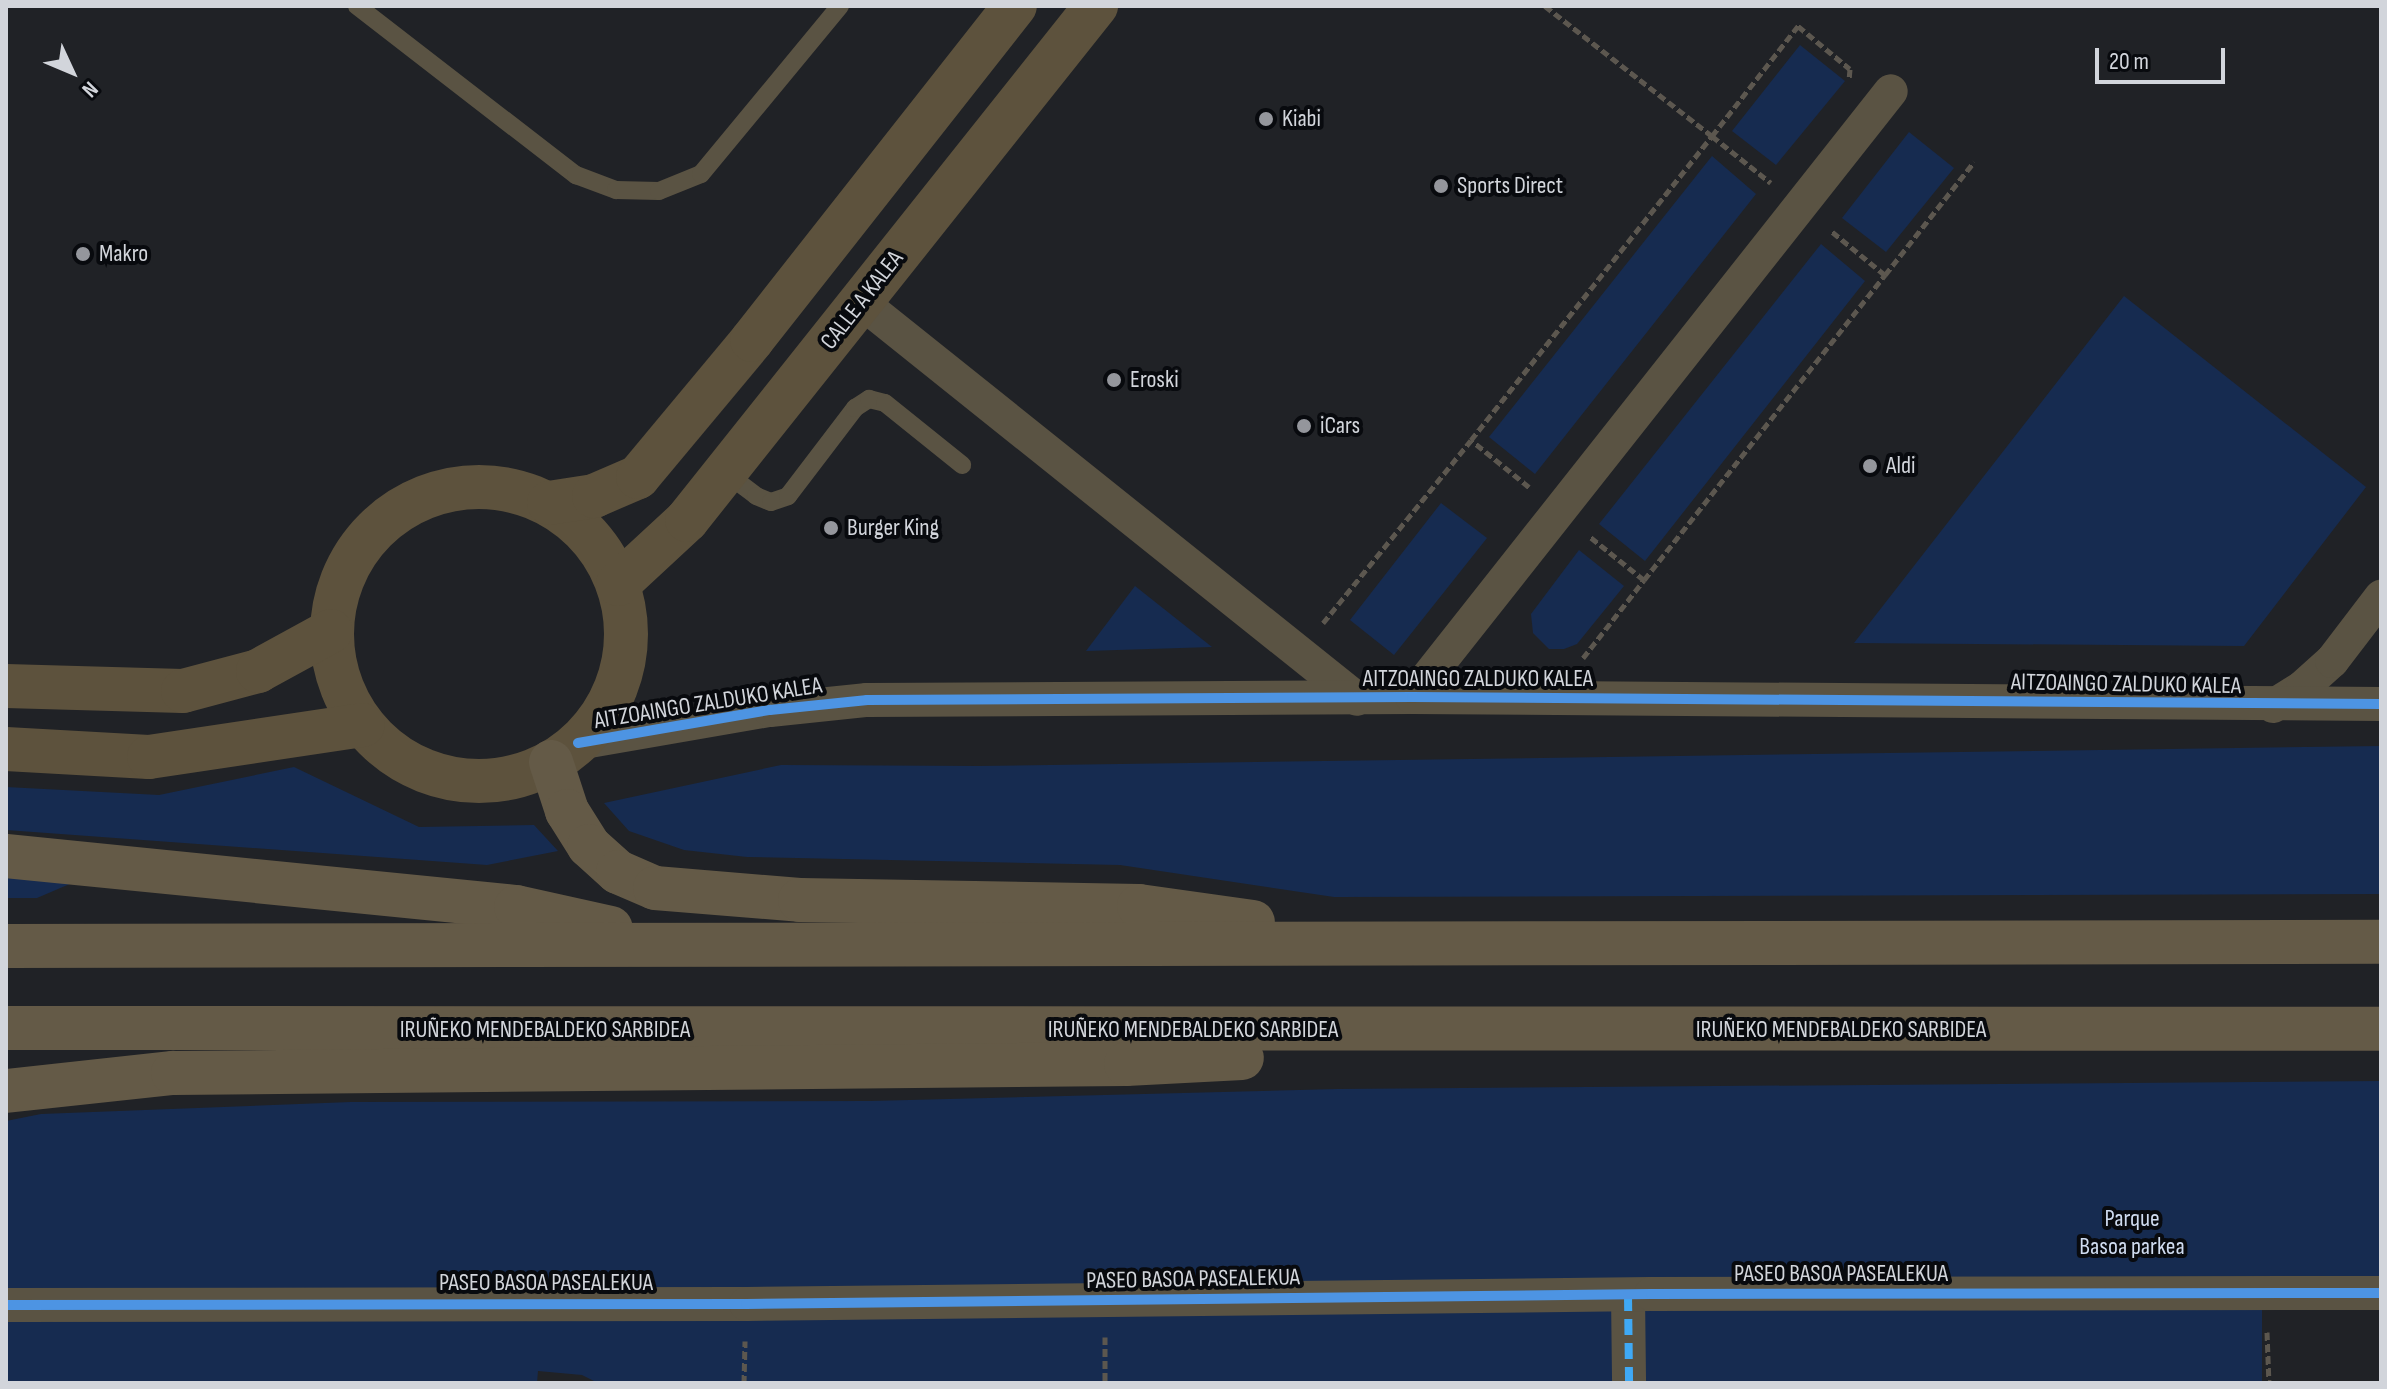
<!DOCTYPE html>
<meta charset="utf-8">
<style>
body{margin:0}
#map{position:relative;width:2387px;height:1389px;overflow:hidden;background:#202226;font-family:"Sofia Sans Condensed",sans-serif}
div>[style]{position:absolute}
.green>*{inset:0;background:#162b50}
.path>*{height:5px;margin-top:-2.5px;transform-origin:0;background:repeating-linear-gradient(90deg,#5c574f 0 8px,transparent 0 12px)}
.lane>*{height:18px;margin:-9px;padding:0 9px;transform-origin:9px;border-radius:9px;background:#5a5343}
.street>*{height:34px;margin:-17px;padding:0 17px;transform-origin:17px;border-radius:17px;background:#5a5343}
.secondary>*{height:44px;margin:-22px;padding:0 22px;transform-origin:22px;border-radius:22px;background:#5d523d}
.secondary>.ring{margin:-22px;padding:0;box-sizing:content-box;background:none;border:44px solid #5d523d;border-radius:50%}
.highway>*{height:44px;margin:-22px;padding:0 22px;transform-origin:22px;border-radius:22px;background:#645a47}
.quiet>*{height:8px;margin-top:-4px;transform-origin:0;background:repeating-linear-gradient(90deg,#3fa9f5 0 16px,transparent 0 24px)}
.cycleway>*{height:10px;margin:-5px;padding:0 5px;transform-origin:5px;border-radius:5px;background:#4d94e3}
.dots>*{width:22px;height:22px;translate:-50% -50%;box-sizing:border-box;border:4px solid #080a0e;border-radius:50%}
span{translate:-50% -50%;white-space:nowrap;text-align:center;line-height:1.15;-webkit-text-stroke:8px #080a0e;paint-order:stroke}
.poi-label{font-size:24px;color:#d2d5db}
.left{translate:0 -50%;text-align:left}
.street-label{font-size:24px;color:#d2d5db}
.park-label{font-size:24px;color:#d0dcf0}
.frame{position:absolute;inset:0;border:8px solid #d2d5db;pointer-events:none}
.north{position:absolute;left:32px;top:32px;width:80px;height:80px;-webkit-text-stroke:6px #080a0e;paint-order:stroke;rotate:134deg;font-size:22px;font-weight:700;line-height:32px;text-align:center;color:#d2d5db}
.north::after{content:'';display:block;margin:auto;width:28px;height:36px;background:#d2d5db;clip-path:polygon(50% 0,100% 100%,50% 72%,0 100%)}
.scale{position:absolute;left:2095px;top:48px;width:130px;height:36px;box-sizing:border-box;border:4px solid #d2d5db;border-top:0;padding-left:10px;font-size:24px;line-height:28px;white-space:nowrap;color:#d2d5db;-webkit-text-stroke:6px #080a0e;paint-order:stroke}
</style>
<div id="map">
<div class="green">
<i style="clip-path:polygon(1800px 45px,1845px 81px,1776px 165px,1732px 131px)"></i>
<i style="clip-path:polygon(1909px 132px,1954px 168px,1886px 252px,1842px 218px)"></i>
<i style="clip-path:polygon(1712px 156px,1756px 194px,1535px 474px,1489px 437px)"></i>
<i style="clip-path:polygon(1821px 244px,1865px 281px,1645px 561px,1599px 524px)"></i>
<i style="clip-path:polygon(2124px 296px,2366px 487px,2244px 646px,1854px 643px)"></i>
<i style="clip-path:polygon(1441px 503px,1487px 538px,1394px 655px,1350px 620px)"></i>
<i style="clip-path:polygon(1579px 550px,1624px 586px,1577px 644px,1564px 649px,1549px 649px,1533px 633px,1531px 614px)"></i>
<i style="clip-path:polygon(1135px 586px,1212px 647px,1086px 651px)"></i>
<i style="clip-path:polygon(2381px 746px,2381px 894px,1334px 897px,1120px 865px,747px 857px,684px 850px,629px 831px,604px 803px,781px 765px,979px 766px)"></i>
<i style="clip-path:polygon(294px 767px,419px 827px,534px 825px,558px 851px,487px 865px,6px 830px,6px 787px,159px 795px)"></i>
<i style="clip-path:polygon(6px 877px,72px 883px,37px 898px,6px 898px)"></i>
<i style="clip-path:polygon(2381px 1081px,2381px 1309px,2262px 1310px,2262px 1383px,598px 1383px,582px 1375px,538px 1371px,537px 1383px,6px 1383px,6px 1121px,41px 1114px,351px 1102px,870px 1101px,1338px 1089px)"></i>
</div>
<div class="path">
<i style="left:1545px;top:6px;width:212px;rotate:37.9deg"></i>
<i style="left:1712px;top:136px;width:140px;rotate:-52deg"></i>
<i style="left:1798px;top:26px;width:67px;rotate:39.6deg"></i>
<i style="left:1850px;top:69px;width:11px;rotate:95deg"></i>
<i style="left:1885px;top:275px;width:144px;rotate:-51.8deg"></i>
<i style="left:1529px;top:487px;width:75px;rotate:-141deg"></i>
<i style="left:1471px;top:440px;width:388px;rotate:-51.6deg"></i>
<i style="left:1712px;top:136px;width:75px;rotate:38.5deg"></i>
<i style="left:1644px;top:580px;width:389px;rotate:-51.7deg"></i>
<i style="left:1885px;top:275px;width:71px;rotate:-140.7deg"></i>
<i style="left:1323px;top:623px;width:235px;rotate:-51deg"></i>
<i style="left:1583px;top:658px;width:99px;rotate:-52deg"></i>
<i style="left:1644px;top:580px;width:70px;rotate:-141.3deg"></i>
<i style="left:2267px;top:1332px;width:51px;rotate:87.8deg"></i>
<i style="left:1105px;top:1337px;width:46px;rotate:90deg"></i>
<i style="left:744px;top:1383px;width:42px;rotate:-88.6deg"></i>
</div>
<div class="lane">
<i style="left:357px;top:6px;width:277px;rotate:37.7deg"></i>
<i style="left:576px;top:175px;width:43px;rotate:20.6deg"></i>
<i style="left:616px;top:190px;width:43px;rotate:1.3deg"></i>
<i style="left:659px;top:191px;width:45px;rotate:-22deg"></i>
<i style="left:701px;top:174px;width:218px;rotate:-50.4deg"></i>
<i style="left:726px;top:473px;width:38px;rotate:37deg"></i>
<i style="left:756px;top:496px;width:16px;rotate:22deg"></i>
<i style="left:771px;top:502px;width:18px;rotate:-19deg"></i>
<i style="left:788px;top:496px;width:111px;rotate:-52.7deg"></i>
<i style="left:855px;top:408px;width:17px;rotate:-33deg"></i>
<i style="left:869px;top:399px;width:16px;rotate:14deg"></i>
<i style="left:885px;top:403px;width:99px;rotate:38.8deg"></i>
</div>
<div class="street">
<i style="left:861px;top:302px;width:635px;rotate:38.67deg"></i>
<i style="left:1412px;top:697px;width:772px;rotate:-51.68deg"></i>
<i style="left:2273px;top:706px;width:36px;rotate:-32deg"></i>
<i style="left:2303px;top:687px;width:39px;rotate:-42deg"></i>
<i style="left:2332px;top:661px;width:81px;rotate:-52.6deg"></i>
<i style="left:578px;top:743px;width:195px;rotate:-9.8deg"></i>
<i style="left:770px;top:710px;width:98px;rotate:-5.9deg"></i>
<i style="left:867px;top:700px;width:545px;rotate:-0.32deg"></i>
<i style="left:1412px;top:697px;width:969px;rotate:0.41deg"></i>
<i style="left:1628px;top:1295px;width:88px;rotate:89.3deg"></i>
<i style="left:6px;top:1305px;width:740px;rotate:-0.08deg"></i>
<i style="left:746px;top:1304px;width:905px;rotate:-0.63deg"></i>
<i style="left:1651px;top:1294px;width:730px;rotate:-0.08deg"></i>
</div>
<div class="secondary">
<i class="ring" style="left:332px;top:487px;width:250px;height:250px"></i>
<i style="left:549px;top:503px;width:46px;rotate:-8.8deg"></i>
<i style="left:594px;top:496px;width:48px;rotate:-23.4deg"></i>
<i style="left:638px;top:477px;width:178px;rotate:-50.2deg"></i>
<i style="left:752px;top:340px;width:425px;rotate:-51.8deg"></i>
<i style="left:618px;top:584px;width:94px;rotate:-42.8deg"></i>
<i style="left:687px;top:520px;width:657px;rotate:-51.49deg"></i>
<i style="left:6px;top:686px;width:177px;rotate:1.6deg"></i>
<i style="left:183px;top:691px;width:78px;rotate:-14.9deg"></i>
<i style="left:258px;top:671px;width:83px;rotate:-28.7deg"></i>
<i style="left:6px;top:749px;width:143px;rotate:3.2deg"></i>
<i style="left:149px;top:757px;width:216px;rotate:-8.5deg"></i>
</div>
<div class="highway">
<i style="left:551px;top:762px;width:52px;rotate:71.9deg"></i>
<i style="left:567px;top:811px;width:41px;rotate:57.8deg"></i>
<i style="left:589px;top:846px;width:39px;rotate:42deg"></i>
<i style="left:618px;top:872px;width:40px;rotate:23.4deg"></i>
<i style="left:655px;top:888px;width:145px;rotate:4.7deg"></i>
<i style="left:800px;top:900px;width:339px;rotate:1deg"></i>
<i style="left:1139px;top:906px;width:115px;rotate:8deg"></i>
<i style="left:6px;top:856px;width:513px;rotate:5.71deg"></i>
<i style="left:516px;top:907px;width:97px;rotate:12.5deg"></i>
<i style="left:6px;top:946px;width:2375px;rotate:-0.1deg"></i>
<i style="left:6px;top:1028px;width:2375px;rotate:0.02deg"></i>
<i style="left:6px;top:1091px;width:168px;rotate:-6.2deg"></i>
<i style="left:173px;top:1073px;width:953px;rotate:-0.54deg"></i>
<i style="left:1126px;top:1064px;width:116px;rotate:-3deg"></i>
</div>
<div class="quiet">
<i style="left:1628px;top:1295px;width:88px;rotate:89.3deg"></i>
</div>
<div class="cycleway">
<i style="left:578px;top:743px;width:195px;rotate:-9.8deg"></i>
<i style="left:770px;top:710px;width:98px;rotate:-5.9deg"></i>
<i style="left:867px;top:700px;width:545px;rotate:-0.32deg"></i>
<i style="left:1412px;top:697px;width:969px;rotate:0.41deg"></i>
<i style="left:6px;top:1305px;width:740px;rotate:-0.08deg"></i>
<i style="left:746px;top:1304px;width:905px;rotate:-0.63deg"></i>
<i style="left:1651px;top:1294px;width:730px;rotate:-0.08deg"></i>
</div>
<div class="dots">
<i style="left:1266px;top:119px;background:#94969c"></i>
<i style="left:1441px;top:186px;background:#94969c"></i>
<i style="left:83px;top:254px;background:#94969c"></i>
<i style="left:1114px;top:380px;background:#94969c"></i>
<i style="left:1304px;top:426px;background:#94969c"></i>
<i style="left:1870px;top:466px;background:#94969c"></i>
<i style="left:831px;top:528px;background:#94969c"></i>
</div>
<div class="poi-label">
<span class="left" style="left:1282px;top:119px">Kiabi</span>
<span class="left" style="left:1457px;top:186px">Sports Direct</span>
<span class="left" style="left:99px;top:254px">Makro</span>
<span class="left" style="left:1130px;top:380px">Eroski</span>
<span class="left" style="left:1320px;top:426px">iCars</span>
<span class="left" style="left:1886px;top:466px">Aldi</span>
<span class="left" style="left:847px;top:528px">Burger King</span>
</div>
<div class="street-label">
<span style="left:862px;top:300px;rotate:-52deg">CALLE A KALEA</span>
<span style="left:1478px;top:679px">AITZOAINGO ZALDUKO KALEA</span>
<span style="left:2126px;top:684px;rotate:1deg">AITZOAINGO ZALDUKO KALEA</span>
<span style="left:708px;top:703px;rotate:-9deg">AITZOAINGO ZALDUKO KALEA</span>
<span style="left:545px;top:1030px">IRUÑEKO MENDEBALDEKO SARBIDEA</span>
<span style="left:1193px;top:1030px">IRUÑEKO MENDEBALDEKO SARBIDEA</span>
<span style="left:1841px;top:1030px">IRUÑEKO MENDEBALDEKO SARBIDEA</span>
<span style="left:1841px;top:1274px">PASEO BASOA PASEALEKUA</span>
<span style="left:1193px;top:1279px;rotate:-1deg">PASEO BASOA PASEALEKUA</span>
<span style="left:546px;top:1283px">PASEO BASOA PASEALEKUA</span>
</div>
<div class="park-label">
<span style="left:2132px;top:1233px">Parque<br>Basoa parkea</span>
</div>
<div class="frame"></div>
<div class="north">N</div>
<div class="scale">20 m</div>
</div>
